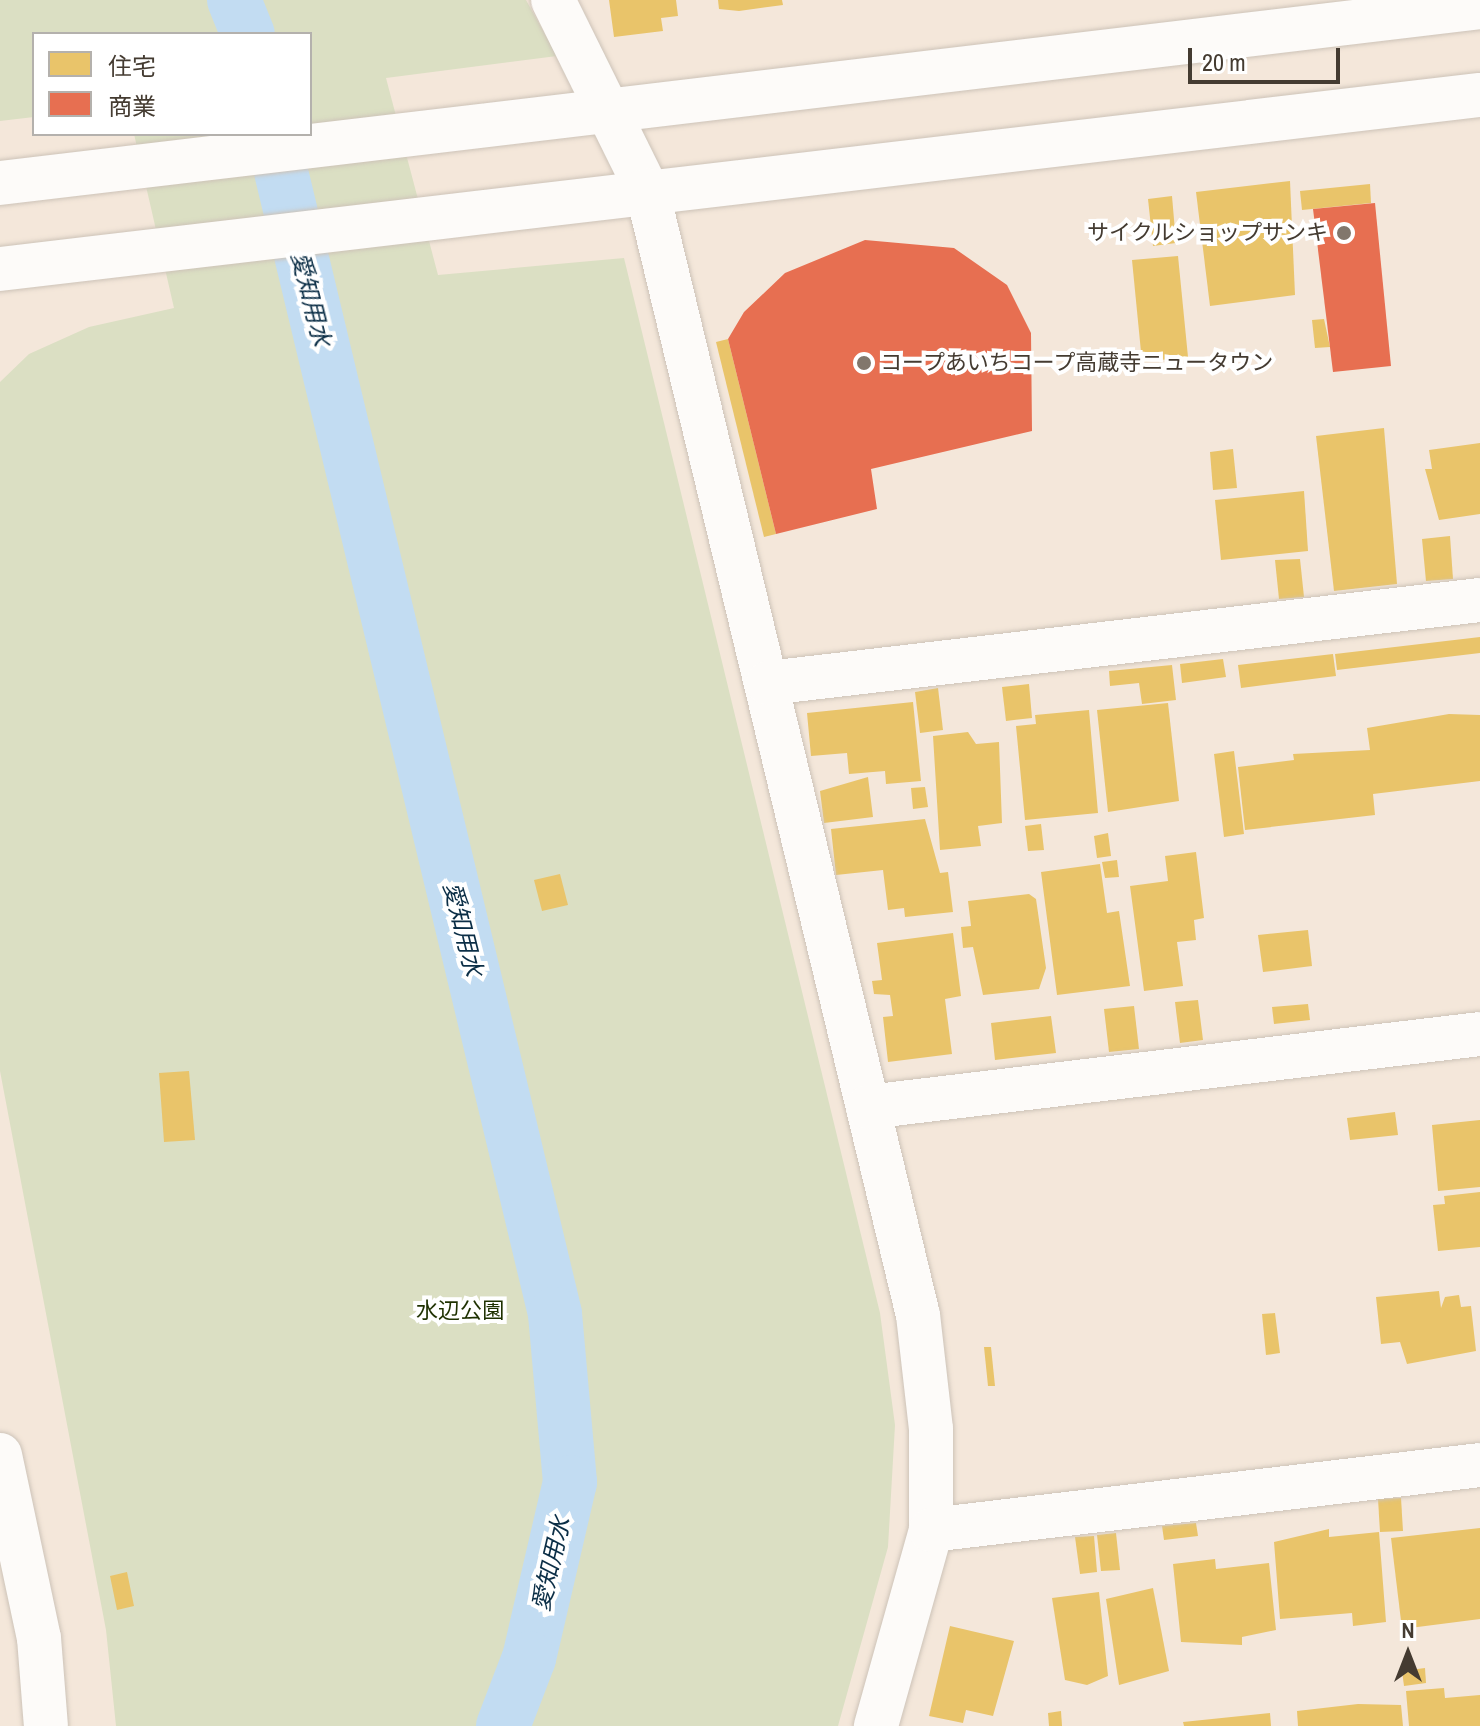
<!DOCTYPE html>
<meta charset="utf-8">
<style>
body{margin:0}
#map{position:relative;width:1480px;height:1726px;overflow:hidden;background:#f4e7da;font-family:"Archivo Narrow","Noto Sans JP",sans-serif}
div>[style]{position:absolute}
.green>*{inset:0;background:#dbdfc3}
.homes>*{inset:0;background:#e9c46a}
.shops>*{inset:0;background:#e76f51}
.canal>*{height:54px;margin:-27px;padding:0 27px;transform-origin:27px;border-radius:27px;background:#c2dcf2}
.roads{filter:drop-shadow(0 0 2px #cdc3b8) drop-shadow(0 0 2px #cdc3b8)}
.minor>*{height:44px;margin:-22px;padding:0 22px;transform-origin:22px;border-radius:22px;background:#fdfbf9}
.tertiary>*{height:44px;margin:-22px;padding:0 22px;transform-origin:22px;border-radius:22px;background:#fdfbf9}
.dots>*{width:22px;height:22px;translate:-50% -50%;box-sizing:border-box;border:4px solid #fff;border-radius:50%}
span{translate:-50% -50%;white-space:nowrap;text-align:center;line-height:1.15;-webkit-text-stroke:8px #fff;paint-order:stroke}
.poi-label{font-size:22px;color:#443b31}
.right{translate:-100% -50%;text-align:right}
.left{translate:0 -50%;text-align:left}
.park-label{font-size:22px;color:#1e3100}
.water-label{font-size:24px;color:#0b2e46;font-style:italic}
.legend{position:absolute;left:32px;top:32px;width:280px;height:104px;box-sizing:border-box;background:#fff;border:2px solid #b4b1ad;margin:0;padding:10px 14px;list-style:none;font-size:24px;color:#443b31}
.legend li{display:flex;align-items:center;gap:16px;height:40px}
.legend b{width:40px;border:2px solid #b4b1ad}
.north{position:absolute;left:1368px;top:1614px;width:80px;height:80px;-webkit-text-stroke:6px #fff;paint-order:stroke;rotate:0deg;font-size:22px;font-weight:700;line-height:32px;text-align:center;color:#443b31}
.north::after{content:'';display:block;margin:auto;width:28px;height:36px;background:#443b31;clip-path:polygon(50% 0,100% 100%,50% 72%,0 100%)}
.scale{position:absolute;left:1188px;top:48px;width:152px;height:36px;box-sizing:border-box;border:4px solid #443b31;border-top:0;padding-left:10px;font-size:24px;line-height:28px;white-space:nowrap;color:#443b31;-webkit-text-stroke:6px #fff;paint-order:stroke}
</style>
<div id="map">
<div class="green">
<i style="clip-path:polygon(0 0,526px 0,557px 56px,386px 78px,438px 275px,624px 258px,880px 1313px,895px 1425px,888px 1547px,838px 1726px,116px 1726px,106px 1630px,0 1071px,0 382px,29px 354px,89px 327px,174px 308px,134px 134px,310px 134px,310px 34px,34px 34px,34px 117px,0 121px)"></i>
</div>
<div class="homes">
<i style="clip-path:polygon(609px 0,676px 0,678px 16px,661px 18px,663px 31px,614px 37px)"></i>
<i style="clip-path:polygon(718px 0,782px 0,783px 5px,739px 11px,719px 9px)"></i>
<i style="clip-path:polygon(1290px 181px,1295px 295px,1210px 306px,1196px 192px)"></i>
<i style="clip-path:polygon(1370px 184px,1371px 203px,1302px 210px,1300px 191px)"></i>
<i style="clip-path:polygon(1172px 196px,1176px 243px,1153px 246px,1148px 199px)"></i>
<i style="clip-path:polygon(1178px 256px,1188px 357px,1142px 362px,1132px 260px)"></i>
<i style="clip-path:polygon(1324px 319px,1330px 347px,1315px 348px,1312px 320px)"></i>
<i style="clip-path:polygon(728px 339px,776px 534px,764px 537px,716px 342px)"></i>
<i style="clip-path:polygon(1384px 428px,1397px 584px,1334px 591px,1316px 436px)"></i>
<i style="clip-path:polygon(1480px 443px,1480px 514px,1439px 520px,1425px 469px,1432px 469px,1429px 450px)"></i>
<i style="clip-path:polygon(1233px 449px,1237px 488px,1213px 490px,1210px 452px)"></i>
<i style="clip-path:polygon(1304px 491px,1308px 551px,1221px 560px,1215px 500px)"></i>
<i style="clip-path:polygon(1450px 536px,1453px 579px,1426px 581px,1422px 539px)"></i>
<i style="clip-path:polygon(1300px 559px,1304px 597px,1279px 599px,1275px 560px)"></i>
<i style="clip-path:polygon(1480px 637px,1480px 653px,1337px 670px,1335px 654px)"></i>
<i style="clip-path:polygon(1333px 654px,1336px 676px,1241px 688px,1238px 665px)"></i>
<i style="clip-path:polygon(1223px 659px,1226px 677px,1182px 683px,1180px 664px)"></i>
<i style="clip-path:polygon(1172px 665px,1176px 700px,1142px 704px,1139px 683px,1110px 686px,1109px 671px)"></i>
<i style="clip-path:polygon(1029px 684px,1032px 718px,1006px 721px,1002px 687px)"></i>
<i style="clip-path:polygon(938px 688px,943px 730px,920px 733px,915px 692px)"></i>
<i style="clip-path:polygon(913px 702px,921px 781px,886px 784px,885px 771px,849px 774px,847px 753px,811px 756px,807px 713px)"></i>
<i style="clip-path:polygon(1168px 703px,1179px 801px,1108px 812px,1097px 710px)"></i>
<i style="clip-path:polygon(1089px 710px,1098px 813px,1025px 820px,1016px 726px,1036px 724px,1035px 715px)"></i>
<i style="clip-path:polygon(1449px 714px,1480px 715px,1480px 781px,1373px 794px,1375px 815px,1245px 830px,1238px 767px,1294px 760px,1293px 754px,1370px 750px,1367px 728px)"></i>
<i style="clip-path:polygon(968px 732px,976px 744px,999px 742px,1002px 823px,978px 826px,981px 846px,940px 850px,933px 736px)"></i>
<i style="clip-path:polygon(1234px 751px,1244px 834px,1224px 837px,1214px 754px)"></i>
<i style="clip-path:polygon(868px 777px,873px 817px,824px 823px,820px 791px)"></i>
<i style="clip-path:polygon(925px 787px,928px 807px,913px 809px,911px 788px)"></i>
<i style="clip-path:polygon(925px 819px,940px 873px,948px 872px,953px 912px,905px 917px,904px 908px,888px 910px,883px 870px,836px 875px,831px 829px)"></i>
<i style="clip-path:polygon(1041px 824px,1044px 850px,1028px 851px,1025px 826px)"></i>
<i style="clip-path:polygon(1108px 833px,1111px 856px,1097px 858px,1094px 836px)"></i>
<i style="clip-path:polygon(1196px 852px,1204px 918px,1194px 920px,1196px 940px,1177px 942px,1183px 986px,1144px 991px,1130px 886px,1168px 881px,1165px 856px)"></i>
<i style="clip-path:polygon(1117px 860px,1119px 877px,1105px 878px,1102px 862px)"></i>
<i style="clip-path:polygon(1100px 864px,1107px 913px,1119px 911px,1130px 986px,1057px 995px,1041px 872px)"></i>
<i style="clip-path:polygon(560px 874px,568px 905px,542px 911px,534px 880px)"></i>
<i style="clip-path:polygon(1029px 894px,1036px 899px,1046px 968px,1039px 989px,983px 995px,973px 947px,963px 948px,961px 927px,971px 926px,968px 901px)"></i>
<i style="clip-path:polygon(1308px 930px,1312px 966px,1263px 972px,1258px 935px)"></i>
<i style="clip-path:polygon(953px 933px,961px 996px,945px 999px,952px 1054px,888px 1062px,883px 1017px,893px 1016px,890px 995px,874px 994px,872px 981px,882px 980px,877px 943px)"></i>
<i style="clip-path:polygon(1198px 1000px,1203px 1040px,1180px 1043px,1175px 1002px)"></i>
<i style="clip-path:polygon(1308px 1004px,1310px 1020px,1274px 1024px,1272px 1007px)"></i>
<i style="clip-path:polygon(1134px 1006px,1139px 1049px,1109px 1052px,1104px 1009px)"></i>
<i style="clip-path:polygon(1051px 1016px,1056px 1053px,995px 1060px,991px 1023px)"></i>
<i style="clip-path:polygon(189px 1071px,195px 1140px,164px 1142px,159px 1073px)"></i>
<i style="clip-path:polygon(1395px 1112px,1398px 1135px,1350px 1140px,1347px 1118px)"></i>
<i style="clip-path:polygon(1480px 1120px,1480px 1187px,1438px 1191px,1432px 1125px)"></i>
<i style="clip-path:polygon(1480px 1192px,1480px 1247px,1438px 1251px,1433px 1205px,1445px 1204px,1444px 1196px)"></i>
<i style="clip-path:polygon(1439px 1291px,1441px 1308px,1445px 1297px,1459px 1295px,1461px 1307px,1471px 1306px,1476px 1351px,1407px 1364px,1400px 1342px,1381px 1344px,1376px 1297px)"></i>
<i style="clip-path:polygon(1275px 1313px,1280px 1353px,1266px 1355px,1262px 1314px)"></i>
<i style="clip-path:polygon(984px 1347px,991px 1347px,995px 1386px,988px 1386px)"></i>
<i style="clip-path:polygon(1401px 1498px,1403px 1531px,1380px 1532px,1378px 1499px)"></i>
<i style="clip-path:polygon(1196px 1523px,1198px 1536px,1164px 1540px,1162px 1526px)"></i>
<i style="clip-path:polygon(1480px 1528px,1480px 1619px,1402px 1629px,1391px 1538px)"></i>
<i style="clip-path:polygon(1329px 1529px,1329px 1537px,1379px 1532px,1386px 1622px,1353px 1626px,1352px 1613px,1280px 1619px,1274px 1542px)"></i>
<i style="clip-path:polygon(1116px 1533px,1120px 1570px,1101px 1571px,1097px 1535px)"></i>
<i style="clip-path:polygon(1094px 1536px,1097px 1572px,1080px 1574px,1075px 1537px)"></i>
<i style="clip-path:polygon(1215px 1559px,1216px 1569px,1269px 1563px,1276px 1630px,1242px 1637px,1242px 1645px,1181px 1642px,1173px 1564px)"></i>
<i style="clip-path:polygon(127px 1572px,134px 1606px,117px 1610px,110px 1576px)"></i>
<i style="clip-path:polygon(1153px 1588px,1169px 1671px,1119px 1685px,1106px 1599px)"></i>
<i style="clip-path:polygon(1099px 1592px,1108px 1676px,1087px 1685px,1065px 1680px,1052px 1598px)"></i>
<i style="clip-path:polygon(950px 1626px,1014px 1641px,993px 1716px,966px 1710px,963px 1723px,929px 1716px)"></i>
<i style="clip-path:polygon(1425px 1668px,1426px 1683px,1404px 1686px,1402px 1671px)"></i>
<i style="clip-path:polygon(1444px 1688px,1445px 1698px,1480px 1695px,1480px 1726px,1409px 1726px,1406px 1691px)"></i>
<i style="clip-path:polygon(1358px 1704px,1401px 1705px,1403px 1726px,1298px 1726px,1297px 1711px)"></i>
<i style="clip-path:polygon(1061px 1711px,1062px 1726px,1049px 1726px,1048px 1713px)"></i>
<i style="clip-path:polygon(1270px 1713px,1271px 1726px,1184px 1726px,1183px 1722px)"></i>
</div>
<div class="shops">
<i style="clip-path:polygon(1375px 203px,1391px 366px,1333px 372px,1313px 209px)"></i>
<i style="clip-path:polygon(865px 240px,954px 248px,1007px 285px,1031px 333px,1032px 431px,871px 469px,877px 509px,776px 534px,728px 339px,744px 312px,785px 273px)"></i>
</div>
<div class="canal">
<i style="left:234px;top:0;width:37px;rotate:68deg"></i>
<i style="left:272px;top:134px;width:1213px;rotate:76.51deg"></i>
<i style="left:555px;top:1314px;width:169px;rotate:84.9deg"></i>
<i style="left:570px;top:1482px;width:181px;rotate:103.1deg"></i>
<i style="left:529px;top:1658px;width:73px;rotate:110.9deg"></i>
</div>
<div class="roads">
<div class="minor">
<i style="left:553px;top:0;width:212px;rotate:63.7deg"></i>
<i style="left:647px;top:190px;width:1157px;rotate:76.46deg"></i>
<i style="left:918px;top:1315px;width:115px;rotate:83.5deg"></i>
<i style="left:931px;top:1429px;width:101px;rotate:90deg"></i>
<i style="left:931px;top:1530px;width:204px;rotate:105.7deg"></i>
<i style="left:768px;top:683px;width:717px;rotate:-6.65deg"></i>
<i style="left:868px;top:1107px;width:616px;rotate:-6.8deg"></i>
<i style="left:931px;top:1530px;width:553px;rotate:-6.75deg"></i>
</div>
<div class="tertiary">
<i style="left:0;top:183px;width:1490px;rotate:-6.78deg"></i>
<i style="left:0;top:269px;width:1490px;rotate:-6.71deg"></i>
<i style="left:0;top:1455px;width:187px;rotate:78deg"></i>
<i style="left:39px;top:1638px;width:88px;rotate:85.5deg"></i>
</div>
</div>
<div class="dots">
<i style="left:1344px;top:233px;background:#82776c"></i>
<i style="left:864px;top:363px;background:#82776c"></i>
</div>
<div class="poi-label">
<span class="right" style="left:1328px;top:233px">サイクルショップサンキ</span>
<span class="left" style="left:880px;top:363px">コープあいちコープ高蔵寺ニュータウン</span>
</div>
<div class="park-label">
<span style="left:460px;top:1311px">水辺公園</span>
</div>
<div class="water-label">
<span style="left:311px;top:299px;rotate:76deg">愛知用水</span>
<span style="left:463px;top:929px;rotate:76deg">愛知用水</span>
<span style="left:551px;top:1564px;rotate:-77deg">愛知用水</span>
</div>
<ul class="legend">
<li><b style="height:22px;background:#e9c46a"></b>住宅</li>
<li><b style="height:22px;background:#e76f51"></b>商業</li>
</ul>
<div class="north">N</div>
<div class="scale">20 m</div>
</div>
